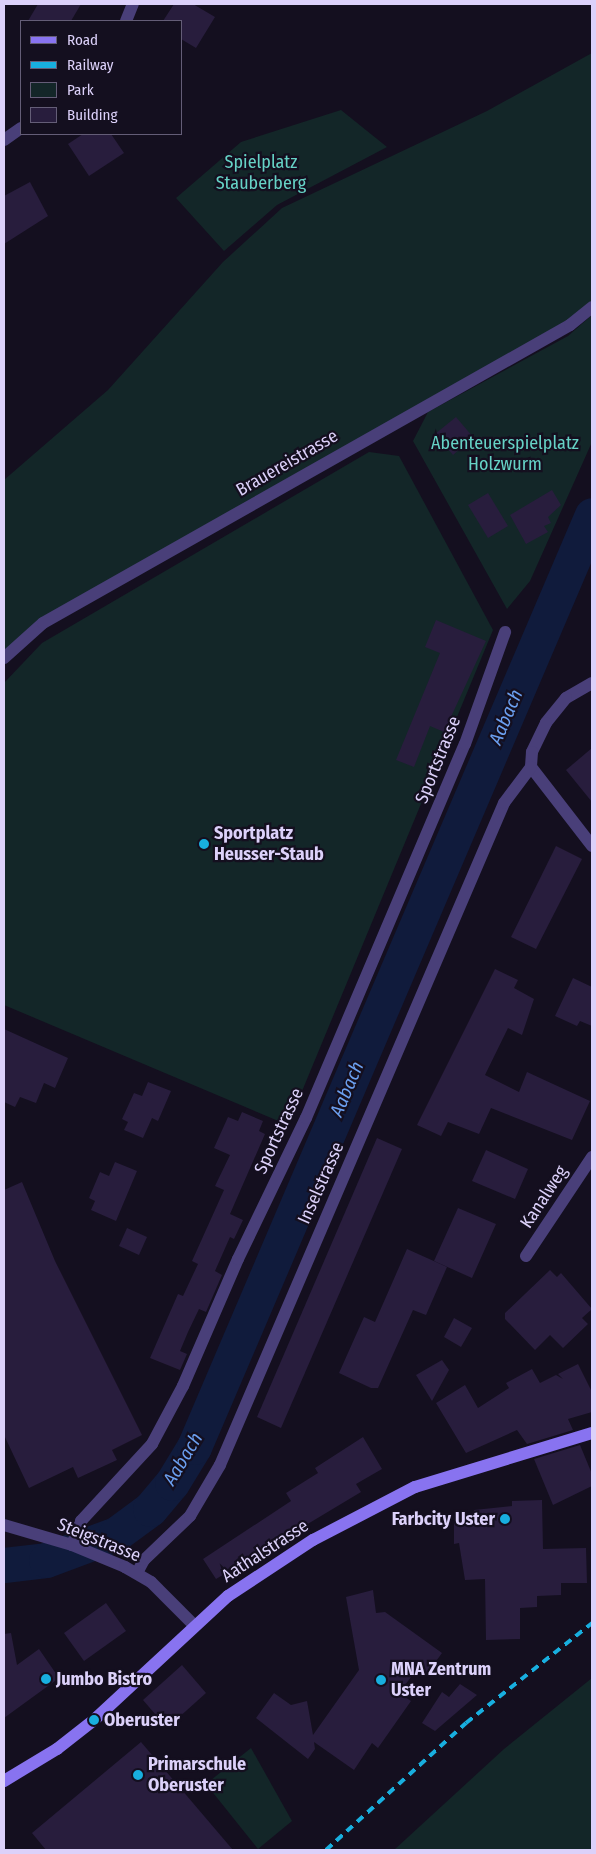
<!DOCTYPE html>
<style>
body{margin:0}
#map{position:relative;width:596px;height:1854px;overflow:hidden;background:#140f1f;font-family:"Fira Sans Condensed",sans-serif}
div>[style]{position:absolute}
.green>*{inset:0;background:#132628}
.river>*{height:35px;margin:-17.5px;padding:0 17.5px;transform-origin:17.5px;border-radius:17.5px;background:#101b3c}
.building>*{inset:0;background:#281d3d}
.minor>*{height:12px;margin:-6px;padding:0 6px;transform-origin:6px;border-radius:6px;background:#493f79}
.tertiary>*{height:12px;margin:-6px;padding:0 6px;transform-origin:6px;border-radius:6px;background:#493f79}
.secondary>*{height:12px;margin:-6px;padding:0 6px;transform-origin:6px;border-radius:6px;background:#8873f0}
.rail>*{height:4px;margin-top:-2px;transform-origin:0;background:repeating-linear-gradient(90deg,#18afdf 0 8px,transparent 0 14px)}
.dots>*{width:14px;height:14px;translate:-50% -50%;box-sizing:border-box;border:2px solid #140f1f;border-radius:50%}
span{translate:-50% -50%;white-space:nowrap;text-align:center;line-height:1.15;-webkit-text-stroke:4.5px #140f1f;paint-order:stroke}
.park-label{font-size:18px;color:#66d2c6}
.street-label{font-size:18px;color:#dcd1fa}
.poi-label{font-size:18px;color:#dcd1fa;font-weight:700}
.left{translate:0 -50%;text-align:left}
.right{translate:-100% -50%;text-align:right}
.water-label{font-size:19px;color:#6b9fef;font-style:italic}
.frame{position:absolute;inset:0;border:5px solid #dcd1fa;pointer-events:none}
.legend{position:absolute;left:20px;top:20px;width:162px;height:115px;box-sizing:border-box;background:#140f1f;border:1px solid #645d77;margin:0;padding:6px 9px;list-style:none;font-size:15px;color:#dcd1fa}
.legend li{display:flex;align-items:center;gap:10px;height:25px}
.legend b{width:25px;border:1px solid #645d77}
</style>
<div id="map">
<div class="green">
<i style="clip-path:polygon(592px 53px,592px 307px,43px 623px,4px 658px,4px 480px,108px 390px,223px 262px,282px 208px,487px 111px)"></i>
<i style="clip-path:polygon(341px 110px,387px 147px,277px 205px,224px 251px,176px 198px,241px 142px)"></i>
<i style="clip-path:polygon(592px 315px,592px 442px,530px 581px,507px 609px,413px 441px,428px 412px,568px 336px)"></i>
<i style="clip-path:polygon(369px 452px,399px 456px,493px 630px,288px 1125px,4px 1005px,4px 683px,42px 643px)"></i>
<i style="clip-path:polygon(592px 1678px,592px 1850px,394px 1850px,504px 1749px)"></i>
<i style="clip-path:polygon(251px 1748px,292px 1821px,258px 1849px,206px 1784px)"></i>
</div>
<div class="river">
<i style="left:4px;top:1565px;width:42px;rotate:-6.8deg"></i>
<i style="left:46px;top:1560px;width:75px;rotate:-20.4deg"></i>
<i style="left:116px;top:1534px;width:42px;rotate:-36.3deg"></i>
<i style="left:150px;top:1509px;width:34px;rotate:-50deg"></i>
<i style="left:172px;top:1483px;width:42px;rotate:-58.6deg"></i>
<i style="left:194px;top:1447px;width:1013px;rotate:-66.88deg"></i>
</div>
<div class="building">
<i style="clip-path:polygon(38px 4px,81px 4px,71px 21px,28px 21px)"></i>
<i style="clip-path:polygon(174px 4px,193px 4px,215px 17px,196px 48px,181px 39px,181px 21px,163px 21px)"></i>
<i style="clip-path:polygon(83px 134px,111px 134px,124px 153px,89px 176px,68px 144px)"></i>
<i style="clip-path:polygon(30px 182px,48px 216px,4px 244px,4px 196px)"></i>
<i style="clip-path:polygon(456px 417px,473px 437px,453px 455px,435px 434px)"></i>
<i style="clip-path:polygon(552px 490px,561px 505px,548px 517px,551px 523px,544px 526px,548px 532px,526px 544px,510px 515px)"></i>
<i style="clip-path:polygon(488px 493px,508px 526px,488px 538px,468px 505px)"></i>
<i style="clip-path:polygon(436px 620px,486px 641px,444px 732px,430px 726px,414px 767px,396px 760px,440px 653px,425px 647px)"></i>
<i style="clip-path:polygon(592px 748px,592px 802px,566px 770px)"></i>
<i style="clip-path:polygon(556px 846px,582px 859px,536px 949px,511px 937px)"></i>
<i style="clip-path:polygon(495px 969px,518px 980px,514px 988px,534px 999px,522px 1035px,508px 1028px,485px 1075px,519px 1092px,527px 1072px,590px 1101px,572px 1140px,491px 1108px,479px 1134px,448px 1122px,441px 1136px,417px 1125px)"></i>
<i style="clip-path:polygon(573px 978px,592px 987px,592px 1026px,580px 1021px,577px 1026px,555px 1016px)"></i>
<i style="clip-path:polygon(4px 1029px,68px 1058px,55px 1088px,44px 1083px,36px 1103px,20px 1097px,15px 1107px,4px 1102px)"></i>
<i style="clip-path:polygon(148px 1082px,171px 1091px,158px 1121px,152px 1118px,143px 1138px,124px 1130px,128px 1122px,122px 1119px,134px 1093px,142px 1096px)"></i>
<i style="clip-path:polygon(242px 1112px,263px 1121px,259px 1131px,265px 1134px,230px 1214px,243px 1220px,234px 1239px,230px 1237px,215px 1271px,222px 1275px,206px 1312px,199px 1309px,188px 1332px,180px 1351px,187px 1354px,180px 1370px,150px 1358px,178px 1294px,183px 1296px,198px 1264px,192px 1261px,224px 1190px,215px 1186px,230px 1155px,214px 1148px,228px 1117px,238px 1121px)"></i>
<i style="clip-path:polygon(377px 1138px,402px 1149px,281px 1428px,257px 1417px)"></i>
<i style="clip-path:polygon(486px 1150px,528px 1169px,515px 1199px,472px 1181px)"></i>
<i style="clip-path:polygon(115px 1162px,137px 1171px,116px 1221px,91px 1210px,95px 1201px,89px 1198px,100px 1172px,109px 1176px)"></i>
<i style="clip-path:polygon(22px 1182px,55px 1261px,142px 1435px,112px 1450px,117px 1460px,78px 1478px,73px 1467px,29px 1488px,4px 1435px,4px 1190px)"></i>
<i style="clip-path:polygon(458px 1208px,496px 1224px,472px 1278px,434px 1261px)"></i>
<i style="clip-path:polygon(127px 1228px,147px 1237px,139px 1255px,119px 1246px)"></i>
<i style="clip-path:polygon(407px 1249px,447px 1267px,426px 1315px,413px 1310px,378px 1388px,371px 1388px,339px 1373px,364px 1317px,375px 1322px)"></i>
<i style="clip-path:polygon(550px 1270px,557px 1277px,561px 1273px,592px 1309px,582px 1318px,588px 1324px,563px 1348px,550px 1335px,535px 1350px,505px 1319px,505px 1313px)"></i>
<i style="clip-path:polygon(454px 1318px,472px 1328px,461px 1347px,444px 1337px)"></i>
<i style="clip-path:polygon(442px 1360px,449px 1370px,432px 1401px,416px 1375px)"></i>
<i style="clip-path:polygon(578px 1364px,592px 1392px,592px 1412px,568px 1419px,573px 1430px,527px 1444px,517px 1430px,466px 1453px,436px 1403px,465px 1385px,478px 1408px,509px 1388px,506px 1383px,532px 1369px,540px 1383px,556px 1375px,563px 1379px,558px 1374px)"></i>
<i style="clip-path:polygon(363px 1437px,382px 1469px,356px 1484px,361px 1492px,216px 1579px,203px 1559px,291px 1501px,286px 1493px,318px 1473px,315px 1468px)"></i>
<i style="clip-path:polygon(580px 1445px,592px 1474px,592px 1486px,553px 1505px,534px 1459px)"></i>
<i style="clip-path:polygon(542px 1500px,543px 1549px,586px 1548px,587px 1583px,561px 1583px,561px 1595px,537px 1596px,537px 1607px,520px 1608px,520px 1639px,486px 1640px,485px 1579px,465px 1580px,459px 1543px,454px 1544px,454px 1517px,474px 1517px,474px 1510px,512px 1506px,512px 1501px)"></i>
<i style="clip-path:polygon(373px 1590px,376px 1613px,385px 1612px,442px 1653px,426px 1675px,417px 1669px,399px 1693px,411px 1701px,378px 1748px,372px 1743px,354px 1770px,314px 1742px,315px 1749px,308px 1759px,256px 1718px,274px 1693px,291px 1705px,307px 1701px,313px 1735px,359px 1670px,346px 1597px)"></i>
<i style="clip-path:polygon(106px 1603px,126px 1631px,84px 1661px,64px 1633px)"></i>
<i style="clip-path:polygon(11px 1633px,17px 1665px,39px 1649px,59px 1678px,4px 1718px,4px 1634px)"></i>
<i style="clip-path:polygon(182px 1665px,206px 1693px,167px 1728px,143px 1700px)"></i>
<i style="clip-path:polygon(460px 1684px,477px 1695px,435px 1731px,422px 1723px,442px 1692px,449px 1697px)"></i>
<i style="clip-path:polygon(141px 1742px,233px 1850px,46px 1850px,32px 1833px)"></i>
</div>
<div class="minor">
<i style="left:126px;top:21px;width:18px;rotate:-68deg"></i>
<i style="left:4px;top:140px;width:21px;rotate:-35deg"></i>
<i style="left:4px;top:658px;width:52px;rotate:-41.9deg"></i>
<i style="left:43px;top:623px;width:605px;rotate:-29.49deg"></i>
<i style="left:570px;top:325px;width:28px;rotate:-39deg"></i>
<i style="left:592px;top:683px;width:30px;rotate:150deg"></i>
<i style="left:566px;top:698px;width:32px;rotate:129deg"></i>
<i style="left:546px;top:723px;width:32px;rotate:116deg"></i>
<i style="left:532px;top:752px;width:15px;rotate:94deg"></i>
<i style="left:531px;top:767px;width:100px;rotate:52.3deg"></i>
<i style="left:526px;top:1256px;width:119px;rotate:-56.3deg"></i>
<i style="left:72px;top:1545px;width:26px;rotate:-69deg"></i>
<i style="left:81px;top:1521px;width:105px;rotate:-47.3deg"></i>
<i style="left:152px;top:1444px;width:66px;rotate:-61.9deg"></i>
<i style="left:183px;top:1386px;width:138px;rotate:-66.6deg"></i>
<i style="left:238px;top:1259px;width:157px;rotate:-64.3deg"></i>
<i style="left:306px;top:1118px;width:406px;rotate:-67deg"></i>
<i style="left:465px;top:744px;width:119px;rotate:-70.3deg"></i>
<i style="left:137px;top:1573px;width:15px;rotate:-62deg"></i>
<i style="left:144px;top:1560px;width:64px;rotate:-43.7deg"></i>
<i style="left:190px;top:1516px;width:59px;rotate:-59.5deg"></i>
<i style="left:220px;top:1465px;width:720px;rotate:-66.78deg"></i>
<i style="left:504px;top:803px;width:45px;rotate:-53.1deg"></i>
</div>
<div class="tertiary">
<i style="left:4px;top:1525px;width:71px;rotate:16.4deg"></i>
<i style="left:72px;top:1545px;width:57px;rotate:22.5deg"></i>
<i style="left:125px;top:1567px;width:30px;rotate:30deg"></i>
<i style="left:151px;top:1582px;width:61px;rotate:45deg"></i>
</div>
<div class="secondary">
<i style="left:4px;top:1781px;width:62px;rotate:-31.1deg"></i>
<i style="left:57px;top:1749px;width:47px;rotate:-38.1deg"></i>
<i style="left:94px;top:1720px;width:183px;rotate:-42.8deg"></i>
<i style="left:228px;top:1596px;width:102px;rotate:-33.4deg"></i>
<i style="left:313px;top:1540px;width:115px;rotate:-27.5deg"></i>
<i style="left:415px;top:1487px;width:185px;rotate:-17deg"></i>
</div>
<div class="rail">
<i style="left:326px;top:1850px;width:189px;rotate:-42.2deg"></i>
<i style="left:466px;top:1723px;width:161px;rotate:-38.4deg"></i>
</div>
<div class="dots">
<i style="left:204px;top:844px;background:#18afdf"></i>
<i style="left:505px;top:1519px;background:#18afdf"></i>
<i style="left:46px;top:1679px;background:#18afdf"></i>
<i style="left:381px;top:1680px;background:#18afdf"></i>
<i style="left:94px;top:1720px;background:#18afdf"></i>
<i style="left:138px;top:1775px;background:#18afdf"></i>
</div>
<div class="park-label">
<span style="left:261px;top:173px">Spielplatz<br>Stauberberg</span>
<span style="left:505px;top:454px">Abenteuerspielplatz<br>Holzwurm</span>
</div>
<div class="street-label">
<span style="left:287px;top:463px;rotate:-30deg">Brauereistrasse</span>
<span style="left:438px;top:760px;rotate:-68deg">Sportstrasse</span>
<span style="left:279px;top:1131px;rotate:-65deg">Sportstrasse</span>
<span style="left:321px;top:1183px;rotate:-66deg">Inselstrasse</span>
<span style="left:544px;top:1197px;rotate:-57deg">Kanalweg</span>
<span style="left:99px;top:1540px;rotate:22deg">Steigstrasse</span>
<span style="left:265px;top:1551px;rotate:-33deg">Aathalstrasse</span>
</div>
<div class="poi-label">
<span class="left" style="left:214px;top:844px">Sportplatz<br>Heusser-Staub</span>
<span class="right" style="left:495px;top:1519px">Farbcity Uster</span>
<span class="left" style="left:391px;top:1680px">MNA Zentrum<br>Uster</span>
<span class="left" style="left:56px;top:1679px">Jumbo Bistro</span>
<span class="left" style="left:104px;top:1720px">Oberuster</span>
<span class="left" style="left:148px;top:1775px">Primarschule<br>Oberuster</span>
</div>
<div class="water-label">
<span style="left:506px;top:717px;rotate:-67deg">Aabach</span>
<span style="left:347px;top:1089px;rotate:-67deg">Aabach</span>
<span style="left:183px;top:1459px;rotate:-59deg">Aabach</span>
</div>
<div class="frame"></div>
<ul class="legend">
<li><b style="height:6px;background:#8873f0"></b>Road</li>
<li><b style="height:6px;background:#18afdf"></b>Railway</li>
<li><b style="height:14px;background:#132628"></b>Park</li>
<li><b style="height:14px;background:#281d3d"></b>Building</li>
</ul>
</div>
